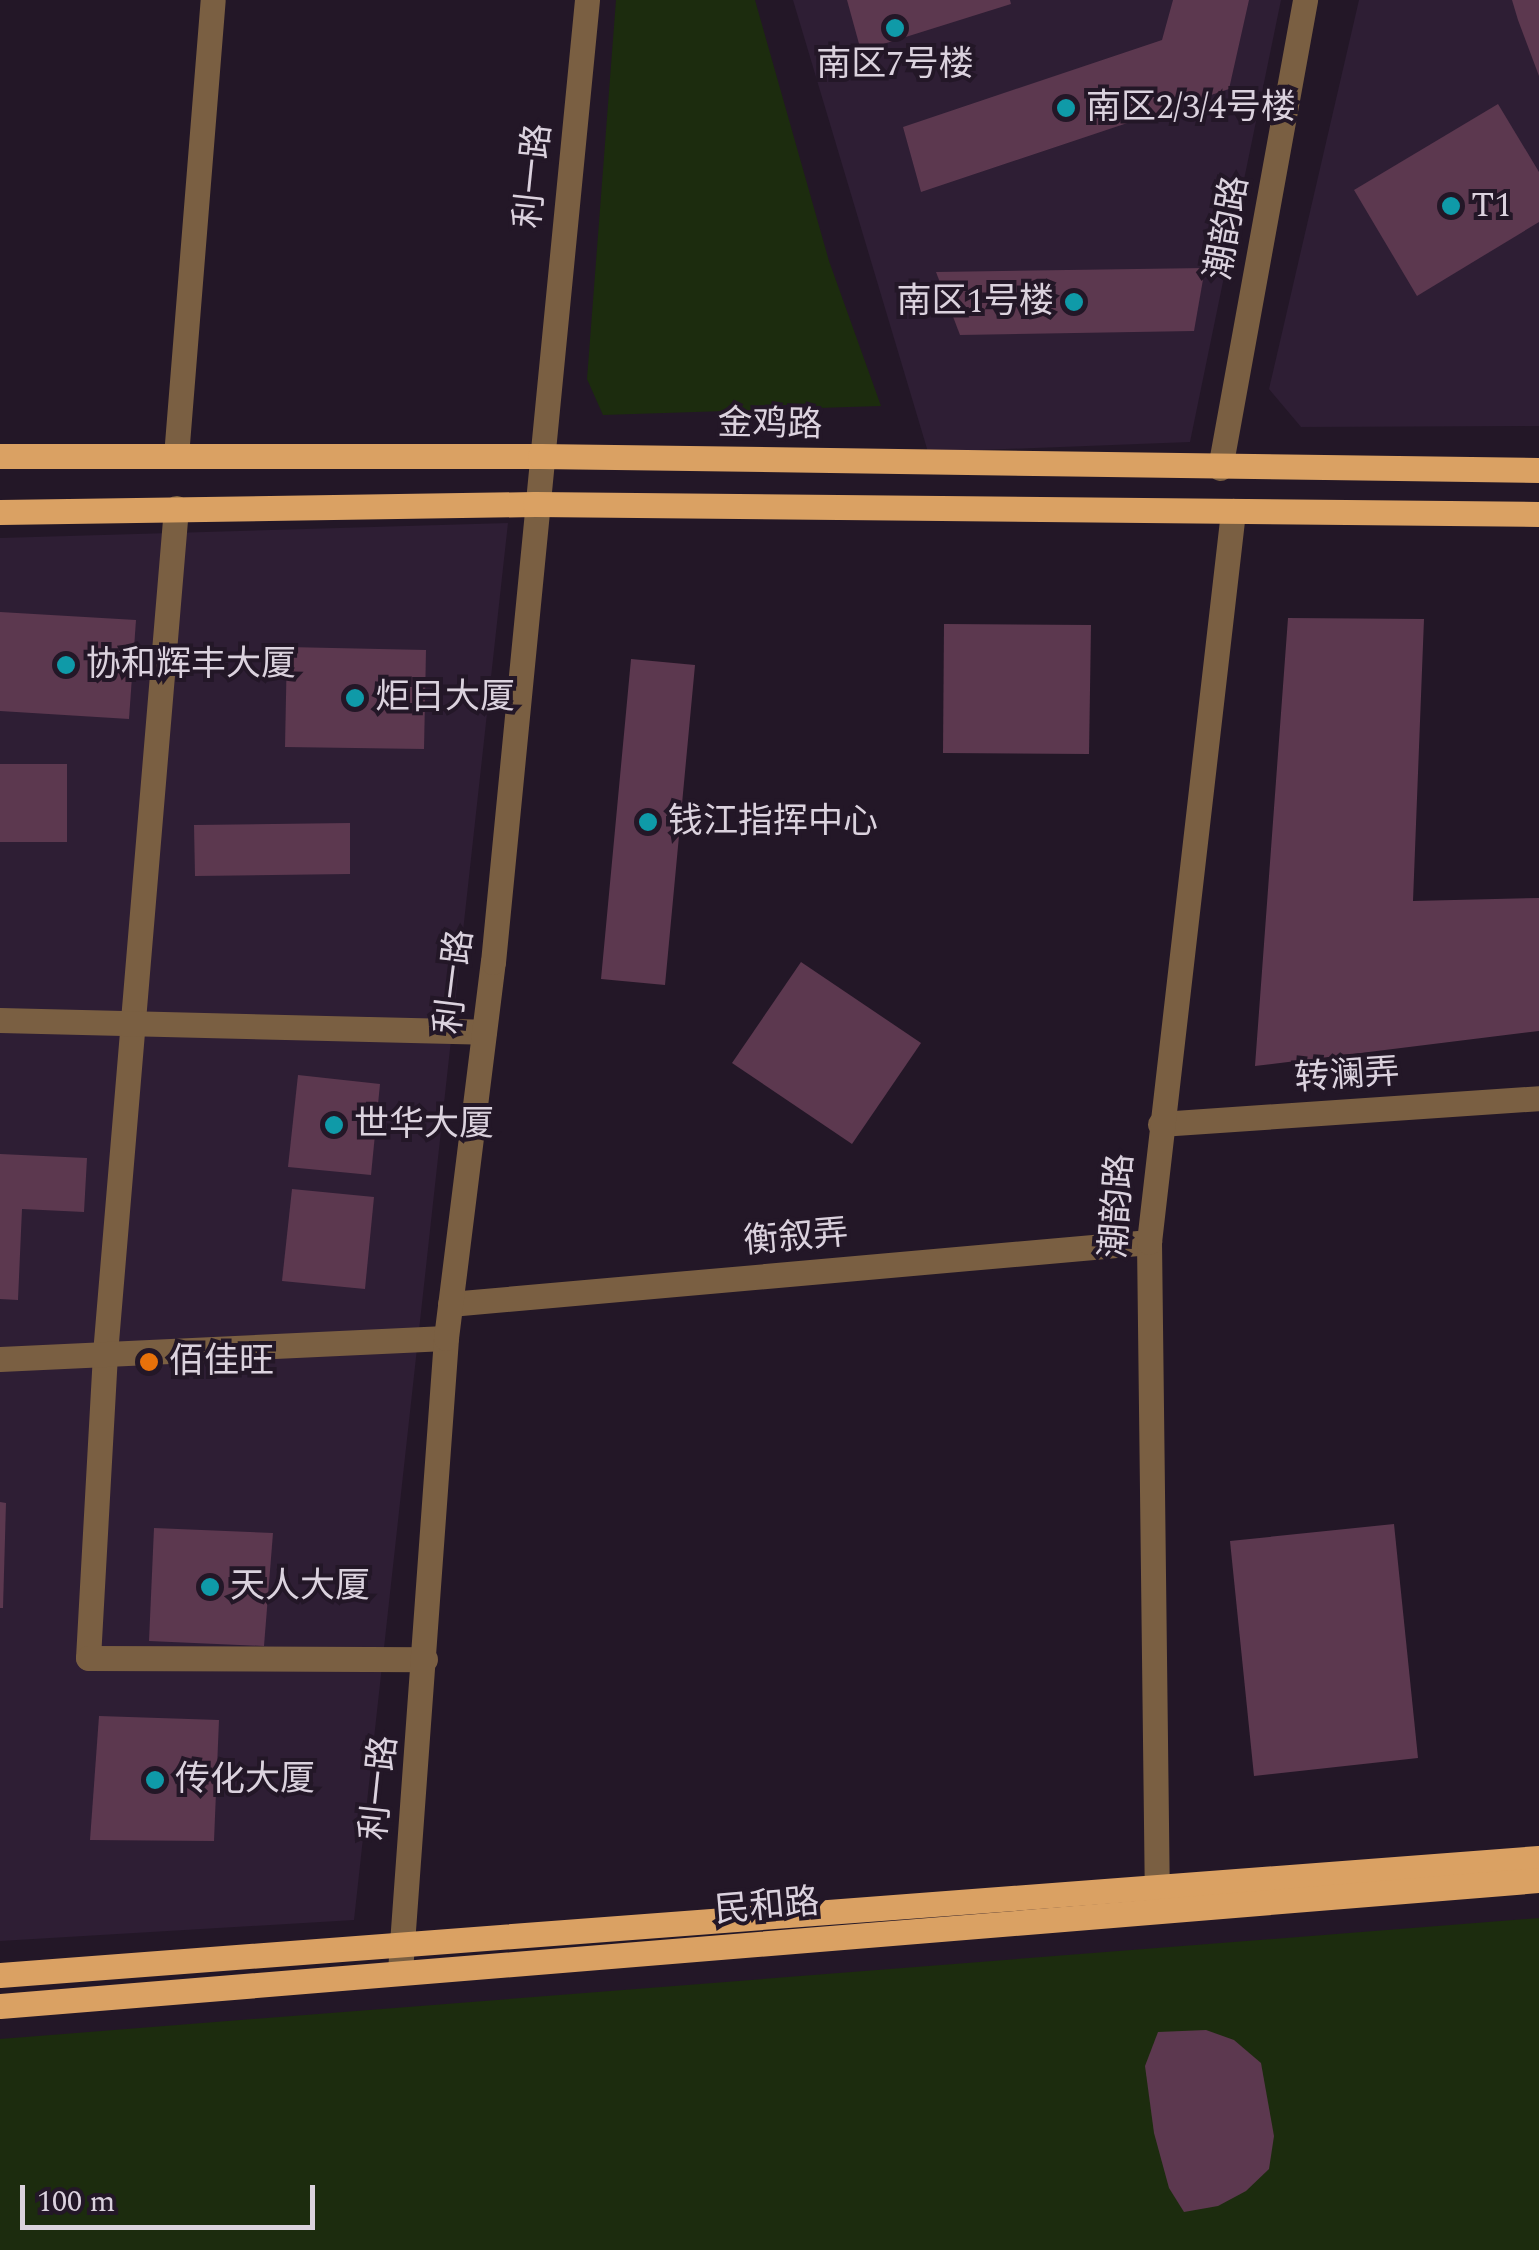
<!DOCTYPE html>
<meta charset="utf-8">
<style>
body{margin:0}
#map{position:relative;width:1539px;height:2250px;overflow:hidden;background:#231727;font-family:Spectral,"Noto Sans SC",serif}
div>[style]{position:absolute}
.built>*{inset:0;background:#2e1e34}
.green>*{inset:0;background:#1c2c0e}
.building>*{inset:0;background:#5c384f}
.minor>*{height:25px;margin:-12.5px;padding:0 12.5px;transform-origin:12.5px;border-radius:12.5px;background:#7a5f42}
.major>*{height:25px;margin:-12.5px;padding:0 12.5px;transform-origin:12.5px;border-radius:12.5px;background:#daa163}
.dots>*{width:28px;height:28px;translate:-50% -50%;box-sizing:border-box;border:5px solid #231727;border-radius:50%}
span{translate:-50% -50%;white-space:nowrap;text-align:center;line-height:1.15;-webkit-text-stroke:8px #231727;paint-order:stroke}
.poi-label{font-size:35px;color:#dbd2de}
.left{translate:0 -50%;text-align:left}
.right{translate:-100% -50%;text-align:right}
.street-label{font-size:35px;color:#dbd2de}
.scale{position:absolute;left:20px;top:2185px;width:295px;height:45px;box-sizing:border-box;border:5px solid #dbd2de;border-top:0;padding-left:12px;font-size:30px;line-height:35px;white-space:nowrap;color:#dbd2de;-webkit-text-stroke:8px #231727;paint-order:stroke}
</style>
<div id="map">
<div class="built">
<i style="clip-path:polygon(793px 0,1281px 0,1190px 442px,928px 452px)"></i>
<i style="clip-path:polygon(1359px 0,1539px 0,1539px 426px,1301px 427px,1269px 389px)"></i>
<i style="clip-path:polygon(508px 523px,354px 1920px,0 1941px,0 538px)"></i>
</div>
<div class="green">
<i style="clip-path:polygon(616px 0,755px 0,829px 261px,881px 406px,603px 415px,587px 379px)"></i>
<i style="clip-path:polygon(1539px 1918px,1539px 2250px,0 2250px,0 2039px)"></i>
</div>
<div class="building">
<i style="clip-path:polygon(847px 0,1010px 0,1011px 4px,861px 51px)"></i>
<i style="clip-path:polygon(1173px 0,1249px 0,1229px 89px,921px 192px,903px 127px,1162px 40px)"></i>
<i style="clip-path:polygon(1512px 0,1539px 0,1539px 76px,1518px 20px)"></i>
<i style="clip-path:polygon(1498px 104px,1539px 172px,1539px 222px,1417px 296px,1354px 190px)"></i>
<i style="clip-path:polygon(1205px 268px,1194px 331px,960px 335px,936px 272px)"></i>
<i style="clip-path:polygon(0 612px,136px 620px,129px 719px,0 711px)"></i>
<i style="clip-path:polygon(1288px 618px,1424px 619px,1413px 901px,1539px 898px,1539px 1031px,1255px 1066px)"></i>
<i style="clip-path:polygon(944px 624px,1091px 625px,1089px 754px,943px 753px)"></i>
<i style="clip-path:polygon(287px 647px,426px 650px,424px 749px,285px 747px)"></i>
<i style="clip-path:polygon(631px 659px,695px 665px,665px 985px,601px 979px)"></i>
<i style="clip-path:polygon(0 764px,67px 764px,67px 842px,0 842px)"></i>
<i style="clip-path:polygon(350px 823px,350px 874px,195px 876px,194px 825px)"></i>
<i style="clip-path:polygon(801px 962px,921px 1043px,852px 1144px,732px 1063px)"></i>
<i style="clip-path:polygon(298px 1075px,380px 1084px,371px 1175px,288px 1167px)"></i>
<i style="clip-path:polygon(0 1154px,87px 1158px,84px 1212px,22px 1209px,18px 1300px,0 1299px)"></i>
<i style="clip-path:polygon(292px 1189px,374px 1197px,365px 1289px,282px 1281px)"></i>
<i style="clip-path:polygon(0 1502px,6px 1503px,3px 1608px,0 1608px)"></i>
<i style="clip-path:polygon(1394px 1524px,1418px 1758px,1254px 1776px,1230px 1541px)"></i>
<i style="clip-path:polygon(154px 1528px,273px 1533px,264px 1646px,149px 1641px)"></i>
<i style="clip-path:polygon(99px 1716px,219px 1720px,214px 1841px,90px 1840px)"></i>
<i style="clip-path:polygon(1206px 2030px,1234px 2040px,1261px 2063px,1274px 2136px,1269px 2169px,1246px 2191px,1218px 2206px,1184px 2212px,1169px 2188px,1154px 2133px,1145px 2066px,1158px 2032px)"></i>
</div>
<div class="minor">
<i style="left:176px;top:456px;width:457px;rotate:-85.4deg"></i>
<i style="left:1220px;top:468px;width:476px;rotate:-79.7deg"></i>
<i style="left:176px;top:508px;width:849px;rotate:94.8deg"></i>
<i style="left:105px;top:1354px;width:304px;rotate:93.2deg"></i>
<i style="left:88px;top:1658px;width:337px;rotate:0.2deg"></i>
<i style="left:0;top:1020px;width:484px;rotate:1.4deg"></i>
<i style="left:1160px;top:1124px;width:380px;rotate:-3.9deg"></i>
<i style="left:450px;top:1304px;width:702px;rotate:-5.07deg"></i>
<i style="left:0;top:1359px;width:446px;rotate:-2.7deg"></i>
<i style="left:1157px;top:1906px;width:664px;rotate:-90.69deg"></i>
<i style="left:1149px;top:1242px;width:736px;rotate:-83.44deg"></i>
<i style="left:400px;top:1971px;width:635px;rotate:-85.84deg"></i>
<i style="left:446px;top:1338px;width:379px;rotate:-82.9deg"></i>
<i style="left:493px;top:962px;width:967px;rotate:-84.42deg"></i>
</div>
<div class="major">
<i style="left:0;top:456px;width:540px"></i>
<i style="left:540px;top:456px;width:999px;rotate:0.8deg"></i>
<i style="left:0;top:512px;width:535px;rotate:-0.86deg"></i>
<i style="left:535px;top:504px;width:1004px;rotate:0.57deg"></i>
<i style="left:0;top:1975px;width:1543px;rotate:-4.35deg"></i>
<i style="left:0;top:2006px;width:1544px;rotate:-4.68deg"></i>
</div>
<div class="dots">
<i style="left:895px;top:28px;background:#0f9aa8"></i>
<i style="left:1066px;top:108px;background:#0f9aa8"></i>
<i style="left:1451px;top:206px;background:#0f9aa8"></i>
<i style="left:1074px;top:302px;background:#0f9aa8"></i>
<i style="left:66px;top:665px;background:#0f9aa8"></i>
<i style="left:355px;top:698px;background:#0f9aa8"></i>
<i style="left:648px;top:822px;background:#0f9aa8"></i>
<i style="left:334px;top:1125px;background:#0f9aa8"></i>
<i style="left:149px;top:1362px;background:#e8710a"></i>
<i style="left:210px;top:1587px;background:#0f9aa8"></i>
<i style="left:155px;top:1780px;background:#0f9aa8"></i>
</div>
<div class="poi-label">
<span style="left:895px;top:65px">南区7号楼</span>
<span class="left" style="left:1086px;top:108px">南区2/3/4号楼</span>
<span class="left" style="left:1471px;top:206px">T1</span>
<span class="right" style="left:1054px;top:302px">南区1号楼</span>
<span class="left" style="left:86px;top:665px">协和辉丰大厦</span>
<span class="left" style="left:375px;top:698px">炬日大厦</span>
<span class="left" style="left:668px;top:822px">钱江指挥中心</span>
<span class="left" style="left:354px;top:1125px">世华大厦</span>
<span class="left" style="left:169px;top:1362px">佰佳旺</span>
<span class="left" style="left:230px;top:1587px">天人大厦</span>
<span class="left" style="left:175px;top:1780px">传化大厦</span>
</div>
<div class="street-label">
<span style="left:534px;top:176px;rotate:-84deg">利一路</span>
<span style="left:1228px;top:228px;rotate:-80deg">潮韵路</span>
<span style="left:770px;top:425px;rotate:1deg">金鸡路</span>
<span style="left:455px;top:982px;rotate:-83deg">利一路</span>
<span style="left:1347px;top:1076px;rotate:-4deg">转澜弄</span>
<span style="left:1118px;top:1206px;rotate:-86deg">潮韵路</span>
<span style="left:796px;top:1238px;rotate:-5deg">衡叙弄</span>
<span style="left:380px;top:1788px;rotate:-84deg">利一路</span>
<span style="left:767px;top:1907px;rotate:-5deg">民和路</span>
</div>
<div class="scale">100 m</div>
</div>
